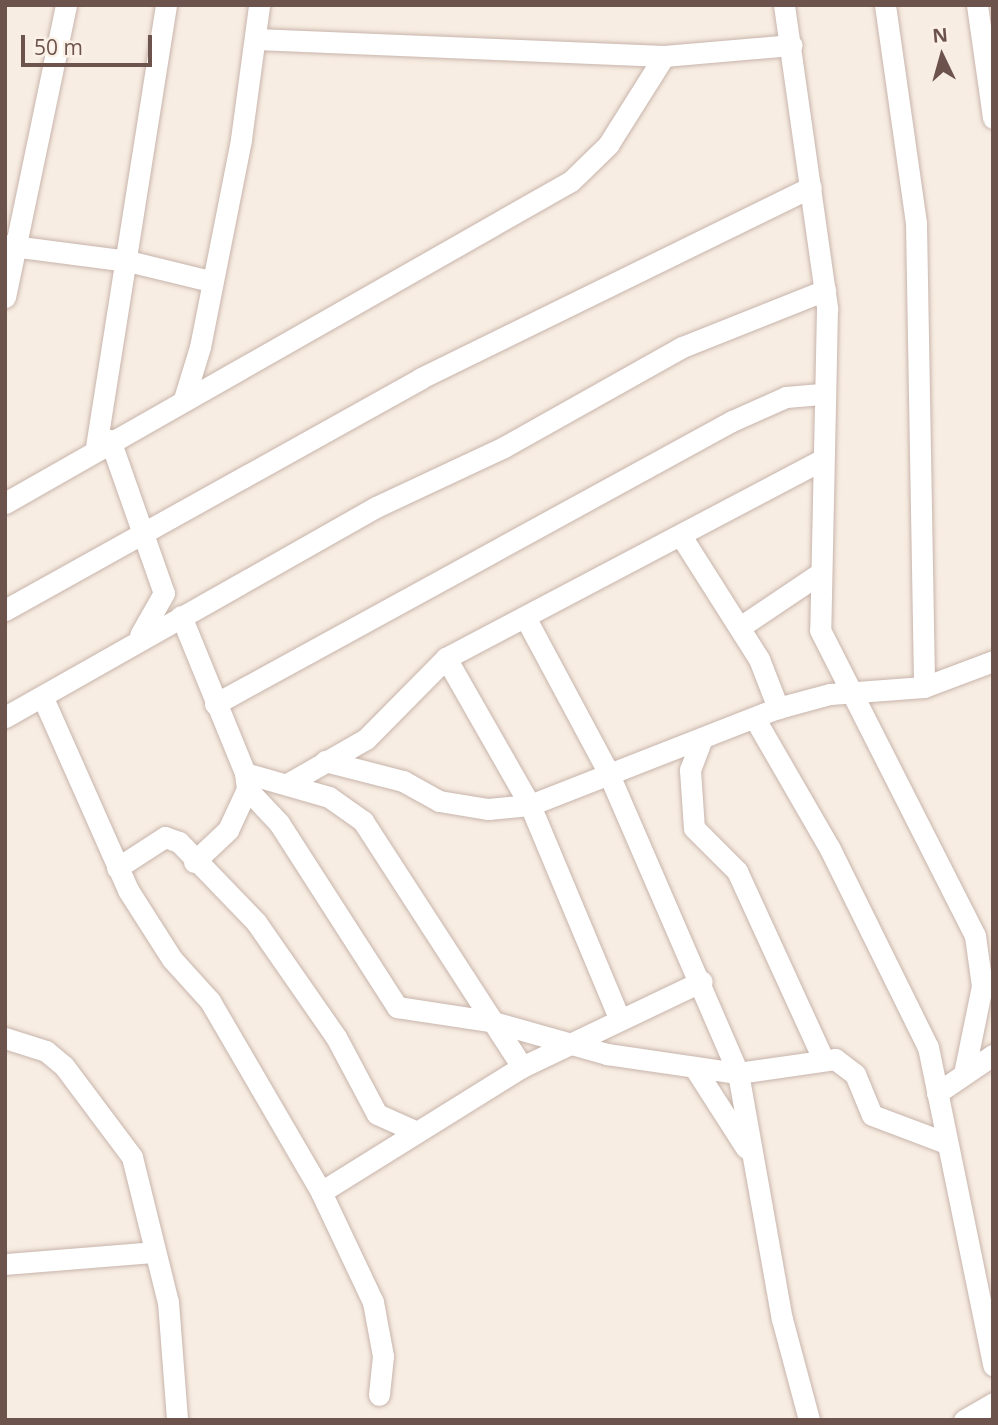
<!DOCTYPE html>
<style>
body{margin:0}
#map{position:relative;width:998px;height:1425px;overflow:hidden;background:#f8ede2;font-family:"Open Sans",sans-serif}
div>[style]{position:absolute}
.roads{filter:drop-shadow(0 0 2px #c7b4ab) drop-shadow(0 0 2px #c7b4ab)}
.street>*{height:21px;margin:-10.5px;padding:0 10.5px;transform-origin:10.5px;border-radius:10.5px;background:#fff}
span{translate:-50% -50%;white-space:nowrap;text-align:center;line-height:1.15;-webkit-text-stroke:5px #fcf1e7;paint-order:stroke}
.frame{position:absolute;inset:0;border:7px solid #6c534c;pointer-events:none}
.north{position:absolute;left:907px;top:21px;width:70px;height:70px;-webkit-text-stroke:5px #fcf1e7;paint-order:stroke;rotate:355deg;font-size:19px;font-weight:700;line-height:28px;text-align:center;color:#6c534c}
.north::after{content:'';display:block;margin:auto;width:24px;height:32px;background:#6c534c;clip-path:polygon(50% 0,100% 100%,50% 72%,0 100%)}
.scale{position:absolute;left:21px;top:35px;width:131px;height:32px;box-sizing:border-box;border:4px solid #6c534c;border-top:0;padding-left:9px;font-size:21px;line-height:24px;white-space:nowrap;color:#6c534c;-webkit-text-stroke:5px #fcf1e7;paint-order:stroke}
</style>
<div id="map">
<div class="roads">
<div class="street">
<i style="left:784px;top:5px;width:307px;rotate:81.9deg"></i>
<i style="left:827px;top:309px;width:321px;rotate:91.2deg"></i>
<i style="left:820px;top:630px;width:343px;rotate:63.1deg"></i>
<i style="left:975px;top:936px;width:50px;rotate:82deg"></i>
<i style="left:982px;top:986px;width:85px;rotate:101.6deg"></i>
<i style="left:885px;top:5px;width:220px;rotate:81.9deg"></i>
<i style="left:916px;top:223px;width:464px;rotate:89deg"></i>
<i style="left:977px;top:5px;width:114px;rotate:81.9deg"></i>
<i style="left:256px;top:39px;width:408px;rotate:2.4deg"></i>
<i style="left:664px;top:56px;width:128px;rotate:-4.9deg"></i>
<i style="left:5px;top:245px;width:124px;rotate:7.4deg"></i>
<i style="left:128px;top:261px;width:84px;rotate:13.7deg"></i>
<i style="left:5px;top:297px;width:298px;rotate:-78.2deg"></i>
<i style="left:184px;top:399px;width:54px;rotate:-72.9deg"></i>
<i style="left:200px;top:347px;width:212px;rotate:-78.8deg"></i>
<i style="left:241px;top:139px;width:135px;rotate:-82.3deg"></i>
<i style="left:110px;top:440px;width:162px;rotate:70.6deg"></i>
<i style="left:164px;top:593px;width:48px;rotate:119.7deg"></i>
<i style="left:96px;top:447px;width:448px;rotate:-81deg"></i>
<i style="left:5px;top:503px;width:651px;rotate:-29.64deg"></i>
<i style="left:571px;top:181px;width:52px;rotate:-44.2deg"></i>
<i style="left:608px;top:145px;width:105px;rotate:-57.8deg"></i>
<i style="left:681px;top:536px;width:146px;rotate:57.6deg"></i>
<i style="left:759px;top:659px;width:53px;rotate:68.8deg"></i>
<i style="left:5px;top:610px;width:476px;rotate:-29.1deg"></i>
<i style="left:421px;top:378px;width:434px;rotate:-26.1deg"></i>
<i style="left:181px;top:616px;width:170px;rotate:67.8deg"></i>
<i style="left:245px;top:773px;width:87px;rotate:15.9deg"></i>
<i style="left:329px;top:797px;width:42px;rotate:35.2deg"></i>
<i style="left:363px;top:821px;width:293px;rotate:57.1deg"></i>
<i style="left:525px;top:617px;width:174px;rotate:61.8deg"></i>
<i style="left:607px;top:770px;width:330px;rotate:66.6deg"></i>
<i style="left:738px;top:1073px;width:250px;rotate:79.9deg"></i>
<i style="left:782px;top:1319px;width:105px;rotate:75deg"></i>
<i style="left:740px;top:627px;width:95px;rotate:-33.9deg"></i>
<i style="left:446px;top:658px;width:169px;rotate:60.3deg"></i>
<i style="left:530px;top:805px;width:231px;rotate:67.3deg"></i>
<i style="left:43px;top:698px;width:210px;rotate:66.1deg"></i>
<i style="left:128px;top:890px;width:82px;rotate:57.5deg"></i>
<i style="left:172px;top:959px;width:57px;rotate:47.9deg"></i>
<i style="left:210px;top:1001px;width:221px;rotate:59.8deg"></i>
<i style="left:321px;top:1192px;width:122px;rotate:64.7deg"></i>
<i style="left:373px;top:1302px;width:55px;rotate:79.5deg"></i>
<i style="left:383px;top:1356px;width:39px;rotate:96deg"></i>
<i style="left:215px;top:704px;width:589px;rotate:-28.7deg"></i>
<i style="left:732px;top:421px;width:59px;rotate:-24deg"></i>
<i style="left:786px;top:397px;width:35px;rotate:-5deg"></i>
<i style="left:5px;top:717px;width:426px;rotate:-29.5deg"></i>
<i style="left:376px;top:507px;width:141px;rotate:-25.1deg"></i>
<i style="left:504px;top:447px;width:204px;rotate:-29.3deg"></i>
<i style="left:682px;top:347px;width:154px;rotate:-21.7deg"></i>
<i style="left:755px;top:719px;width:150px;rotate:60deg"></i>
<i style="left:830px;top:849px;width:221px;rotate:63.7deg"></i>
<i style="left:928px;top:1047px;width:325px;rotate:78.4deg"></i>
<i style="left:701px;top:741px;width:31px;rotate:111deg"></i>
<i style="left:690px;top:770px;width:58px;rotate:86.1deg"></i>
<i style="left:694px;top:828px;width:61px;rotate:45deg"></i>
<i style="left:737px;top:871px;width:205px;rotate:65.4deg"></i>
<i style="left:325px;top:761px;width:81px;rotate:14.4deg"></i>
<i style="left:403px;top:781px;width:41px;rotate:29.1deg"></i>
<i style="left:439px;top:801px;width:50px;rotate:9.3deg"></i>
<i style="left:488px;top:809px;width:42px;rotate:-5.4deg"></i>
<i style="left:530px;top:805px;width:266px;rotate:-21.4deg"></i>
<i style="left:778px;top:708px;width:54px;rotate:-15.1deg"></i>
<i style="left:830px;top:694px;width:94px;rotate:-4.3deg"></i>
<i style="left:924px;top:687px;width:74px;rotate:-20.6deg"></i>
<i style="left:245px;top:773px;width:16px;rotate:83deg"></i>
<i style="left:247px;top:789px;width:47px;rotate:46.7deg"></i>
<i style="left:279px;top:823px;width:219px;rotate:57.3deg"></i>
<i style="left:397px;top:1007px;width:94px;rotate:8.6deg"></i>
<i style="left:490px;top:1021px;width:122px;rotate:15.8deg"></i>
<i style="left:607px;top:1054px;width:132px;rotate:8.3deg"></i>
<i style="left:738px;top:1073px;width:98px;rotate:-8.2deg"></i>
<i style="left:835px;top:1059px;width:25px;rotate:37deg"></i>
<i style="left:855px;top:1074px;width:44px;rotate:67.5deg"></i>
<i style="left:872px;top:1115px;width:79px;rotate:20.7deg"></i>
<i style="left:287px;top:784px;width:91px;rotate:-29.7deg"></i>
<i style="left:366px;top:739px;width:114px;rotate:-45.4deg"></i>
<i style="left:446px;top:658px;width:424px;rotate:-27.8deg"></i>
<i style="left:194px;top:862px;width:47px;rotate:-43.3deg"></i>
<i style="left:228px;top:830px;width:45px;rotate:-65.1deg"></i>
<i style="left:117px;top:868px;width:57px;rotate:-32.9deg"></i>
<i style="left:165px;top:837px;width:15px;rotate:20deg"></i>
<i style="left:179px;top:842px;width:111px;rotate:46.1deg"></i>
<i style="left:256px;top:922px;width:140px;rotate:55.2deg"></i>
<i style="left:336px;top:1037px;width:87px;rotate:62deg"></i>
<i style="left:377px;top:1114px;width:44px;rotate:24.2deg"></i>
<i style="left:5px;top:1038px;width:43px;rotate:17.6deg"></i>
<i style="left:46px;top:1051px;width:23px;rotate:40deg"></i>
<i style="left:64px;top:1066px;width:114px;rotate:53.2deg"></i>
<i style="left:132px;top:1157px;width:149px;rotate:76.1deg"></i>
<i style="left:168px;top:1302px;width:118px;rotate:85.6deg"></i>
<i style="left:694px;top:1067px;width:96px;rotate:57.3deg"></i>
<i style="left:937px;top:1093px;width:68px;rotate:-34.2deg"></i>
<i style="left:321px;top:1192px;width:237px;rotate:-31.9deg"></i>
<i style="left:522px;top:1067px;width:199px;rotate:-25.5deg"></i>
<i style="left:5px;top:1264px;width:150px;rotate:-4.6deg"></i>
<i style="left:964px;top:1420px;width:34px;rotate:-30deg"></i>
</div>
</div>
<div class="frame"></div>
<div class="north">N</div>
<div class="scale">50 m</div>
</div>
